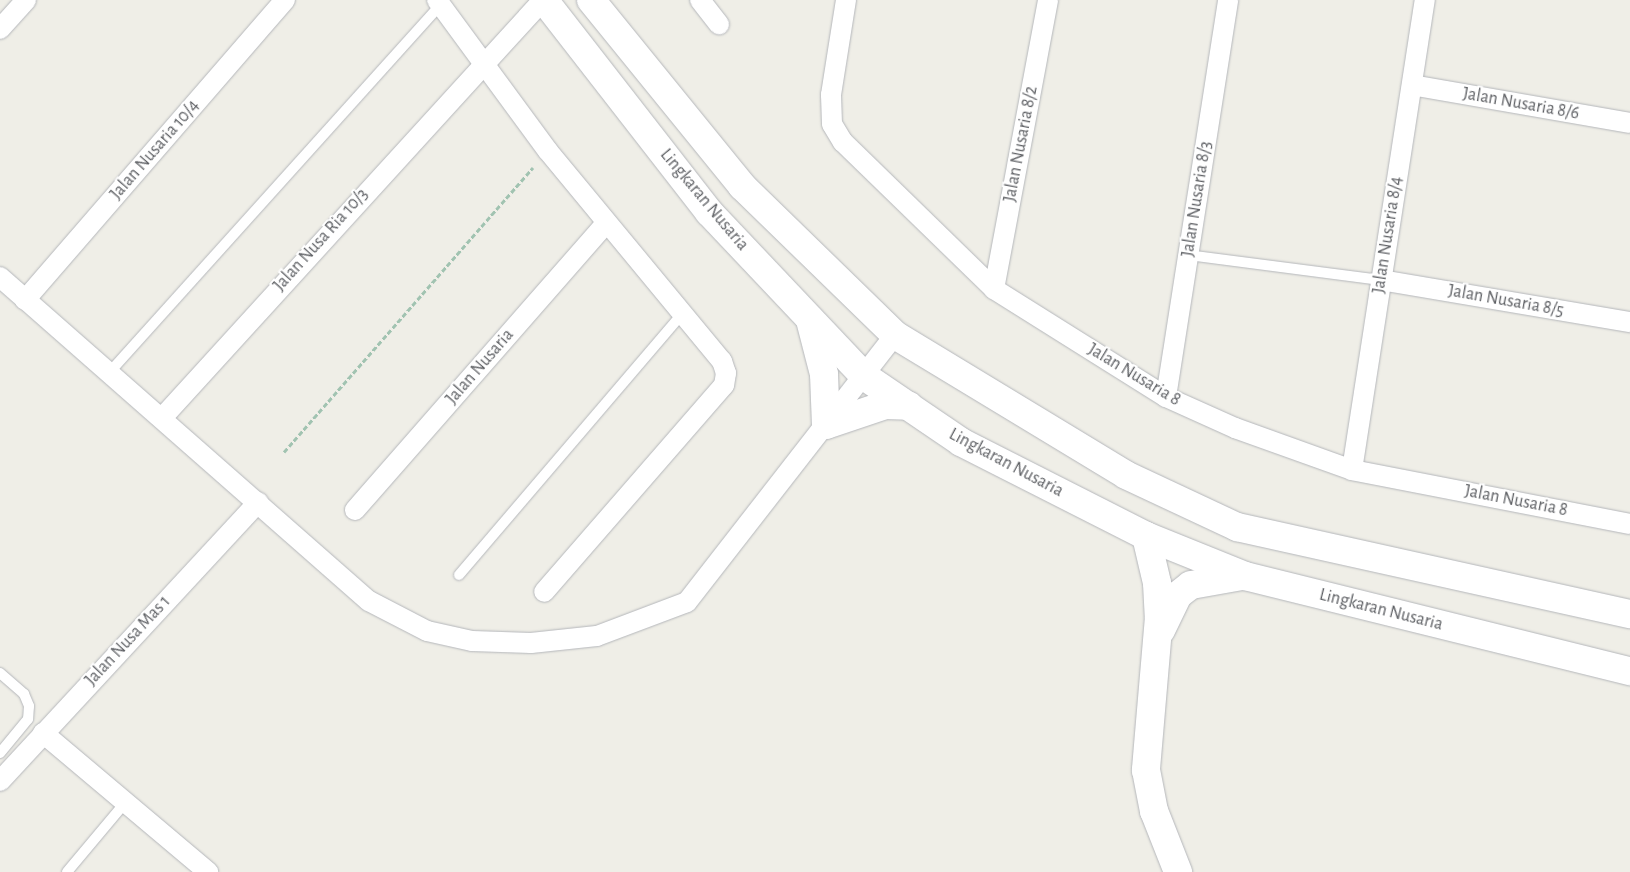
<!DOCTYPE html>
<style>
body{margin:0}
#map{position:relative;width:1630px;height:872px;overflow:hidden;background:#efeee7;font-family:"Alegreya Sans",sans-serif}
div>[style]{position:absolute}
.path>*{height:3px;margin-top:-1.5px;transform-origin:0;background:repeating-linear-gradient(90deg,#a1c3b1 0 5px,transparent 0 7.5px)}
.roads{filter:drop-shadow(0 0 1px #b4b6ba) drop-shadow(0 0 1px #b4b6ba)}
.lane>*{height:10px;margin:-5px;padding:0 5px;transform-origin:5px;border-radius:5px;background:#fff}
.street>*{height:20px;margin:-10px;padding:0 10px;transform-origin:10px;border-radius:10px;background:#fff}
.secondary>*{height:28px;margin:-14px;padding:0 14px;transform-origin:14px;border-radius:14px;background:#fff}
span{translate:-50% -50%;white-space:nowrap;text-align:center;line-height:1.15;-webkit-text-stroke:4px #fff;paint-order:stroke}
.street-label{font-size:18px;color:#5f6165}
</style>
<div id="map">
<div class="path">
<i style="left:284px;top:452px;width:378px;rotate:-48.8deg"></i>
</div>
<div class="roads">
<div class="lane">
<i style="left:1188px;top:255px;width:195px;rotate:7.4deg"></i>
<i style="left:109px;top:373px;width:495px;rotate:-48deg"></i>
<i style="left:459px;top:575px;width:342px;rotate:-49.5deg"></i>
<i style="left:0;top:673px;width:32px;rotate:41deg"></i>
<i style="left:24px;top:694px;width:13px;rotate:67deg"></i>
<i style="left:29px;top:706px;width:13px;rotate:94deg"></i>
<i style="left:28px;top:719px;width:44px;rotate:129.5deg"></i>
<i style="left:67px;top:872px;width:90px;rotate:-50deg"></i>
</div>
<div class="street">
<i style="left:437px;top:0;width:187px;rotate:53.7deg"></i>
<i style="left:548px;top:151px;width:273px;rotate:50.4deg"></i>
<i style="left:722px;top:361px;width:13px;rotate:72deg"></i>
<i style="left:726px;top:373px;width:12px;rotate:99deg"></i>
<i style="left:724px;top:385px;width:274px;rotate:131deg"></i>
<i style="left:700px;top:0;width:31px;rotate:52deg"></i>
<i style="left:846px;top:0;width:96px;rotate:99deg"></i>
<i style="left:831px;top:95px;width:29px;rotate:88deg"></i>
<i style="left:832px;top:124px;width:21px;rotate:59deg"></i>
<i style="left:843px;top:142px;width:211px;rotate:44.2deg"></i>
<i style="left:994px;top:289px;width:203px;rotate:32.1deg"></i>
<i style="left:1166px;top:397px;width:76px;rotate:24.2deg"></i>
<i style="left:1235px;top:428px;width:124px;rotate:19.7deg"></i>
<i style="left:1352px;top:470px;width:283px;rotate:11deg"></i>
<i style="left:0;top:29px;width:39px;rotate:-48deg"></i>
<i style="left:1412px;top:85px;width:221px;rotate:9.9deg"></i>
<i style="left:0;top:277px;width:491px;rotate:41.3deg"></i>
<i style="left:369px;top:601px;width:65px;rotate:27.3deg"></i>
<i style="left:427px;top:631px;width:46px;rotate:12.5deg"></i>
<i style="left:472px;top:641px;width:59px;rotate:1.9deg"></i>
<i style="left:531px;top:643px;width:66px;rotate:-6.1deg"></i>
<i style="left:597px;top:636px;width:96px;rotate:-20.7deg"></i>
<i style="left:687px;top:602px;width:338px;rotate:-52.1deg"></i>
<i style="left:1381px;top:280px;width:253px;rotate:9.6deg"></i>
<i style="left:994px;top:289px;width:294px;rotate:-79.4deg"></i>
<i style="left:25px;top:300px;width:397px;rotate:-49.1deg"></i>
<i style="left:1166px;top:397px;width:402px;rotate:-81.1deg"></i>
<i style="left:162px;top:418px;width:566px;rotate:-47.65deg"></i>
<i style="left:1352px;top:470px;width:476px;rotate:-81.2deg"></i>
<i style="left:355px;top:510px;width:380px;rotate:-48.8deg"></i>
<i style="left:43px;top:733px;width:216px;rotate:40.1deg"></i>
<i style="left:0;top:781px;width:380px;rotate:-47.2deg"></i>
</div>
<div class="secondary">
<i style="left:544px;top:0;width:269px;rotate:52.1deg"></i>
<i style="left:709px;top:212px;width:226px;rotate:46.6deg"></i>
<i style="left:864px;top:376px;width:117px;rotate:34.2deg"></i>
<i style="left:961px;top:442px;width:208px;rotate:26.9deg"></i>
<i style="left:1146px;top:536px;width:107px;rotate:22deg"></i>
<i style="left:1245px;top:576px;width:397px;rotate:13.9deg"></i>
<i style="left:591px;top:0;width:240px;rotate:50.9deg"></i>
<i style="left:742px;top:186px;width:214px;rotate:44.2deg"></i>
<i style="left:895px;top:335px;width:270px;rotate:31.2deg"></i>
<i style="left:1126px;top:475px;width:123px;rotate:25.1deg"></i>
<i style="left:1237px;top:527px;width:403px;rotate:12.5deg"></i>
<i style="left:810px;top:320px;width:56px;rotate:75.5deg"></i>
<i style="left:824px;top:374px;width:51px;rotate:87.8deg"></i>
<i style="left:826px;top:425px;width:62px;rotate:-18.7deg"></i>
<i style="left:885px;top:405px;width:24px;rotate:2deg"></i>
<i style="left:1146px;top:536px;width:48px;rotate:76.8deg"></i>
<i style="left:1157px;top:583px;width:34px;rotate:87deg"></i>
<i style="left:1159px;top:617px;width:154px;rotate:94.9deg"></i>
<i style="left:1146px;top:770px;width:42px;rotate:79deg"></i>
<i style="left:1154px;top:811px;width:66px;rotate:68.5deg"></i>
<i style="left:1161px;top:630px;width:39px;rotate:-64deg"></i>
<i style="left:1178px;top:595px;width:16px;rotate:-38deg"></i>
<i style="left:1191px;top:585px;width:52px;rotate:-10deg"></i>
</div>
</div>
<div class="street-label">
<span style="left:1521px;top:104px;rotate:10deg">Jalan Nusaria 8/6</span>
<span style="left:1021px;top:144px;rotate:-79deg">Jalan Nusaria 8/2</span>
<span style="left:155px;top:150px;rotate:-49deg">Jalan Nusaria 10/4</span>
<span style="left:1197px;top:199px;rotate:-81deg">Jalan Nusaria 8/3</span>
<span style="left:704px;top:200px;rotate:50deg">Lingkaran Nusaria</span>
<span style="left:1388px;top:235px;rotate:-81deg">Jalan Nusaria 8/4</span>
<span style="left:321px;top:240px;rotate:-48deg">Jalan Nusa Ria 10/3</span>
<span style="left:1506px;top:301px;rotate:10deg">Jalan Nusaria 8/5</span>
<span style="left:480px;top:367px;rotate:-49deg">Jalan Nusaria</span>
<span style="left:1134px;top:375px;rotate:31deg">Jalan Nusaria 8</span>
<span style="left:1006px;top:463px;rotate:28deg">Lingkaran Nusaria</span>
<span style="left:1516px;top:501px;rotate:11deg">Jalan Nusaria 8</span>
<span style="left:1381px;top:610px;rotate:14deg">Lingkaran Nusaria</span>
<span style="left:128px;top:641px;rotate:-47deg">Jalan Nusa Mas 1</span>
</div>
</div>
